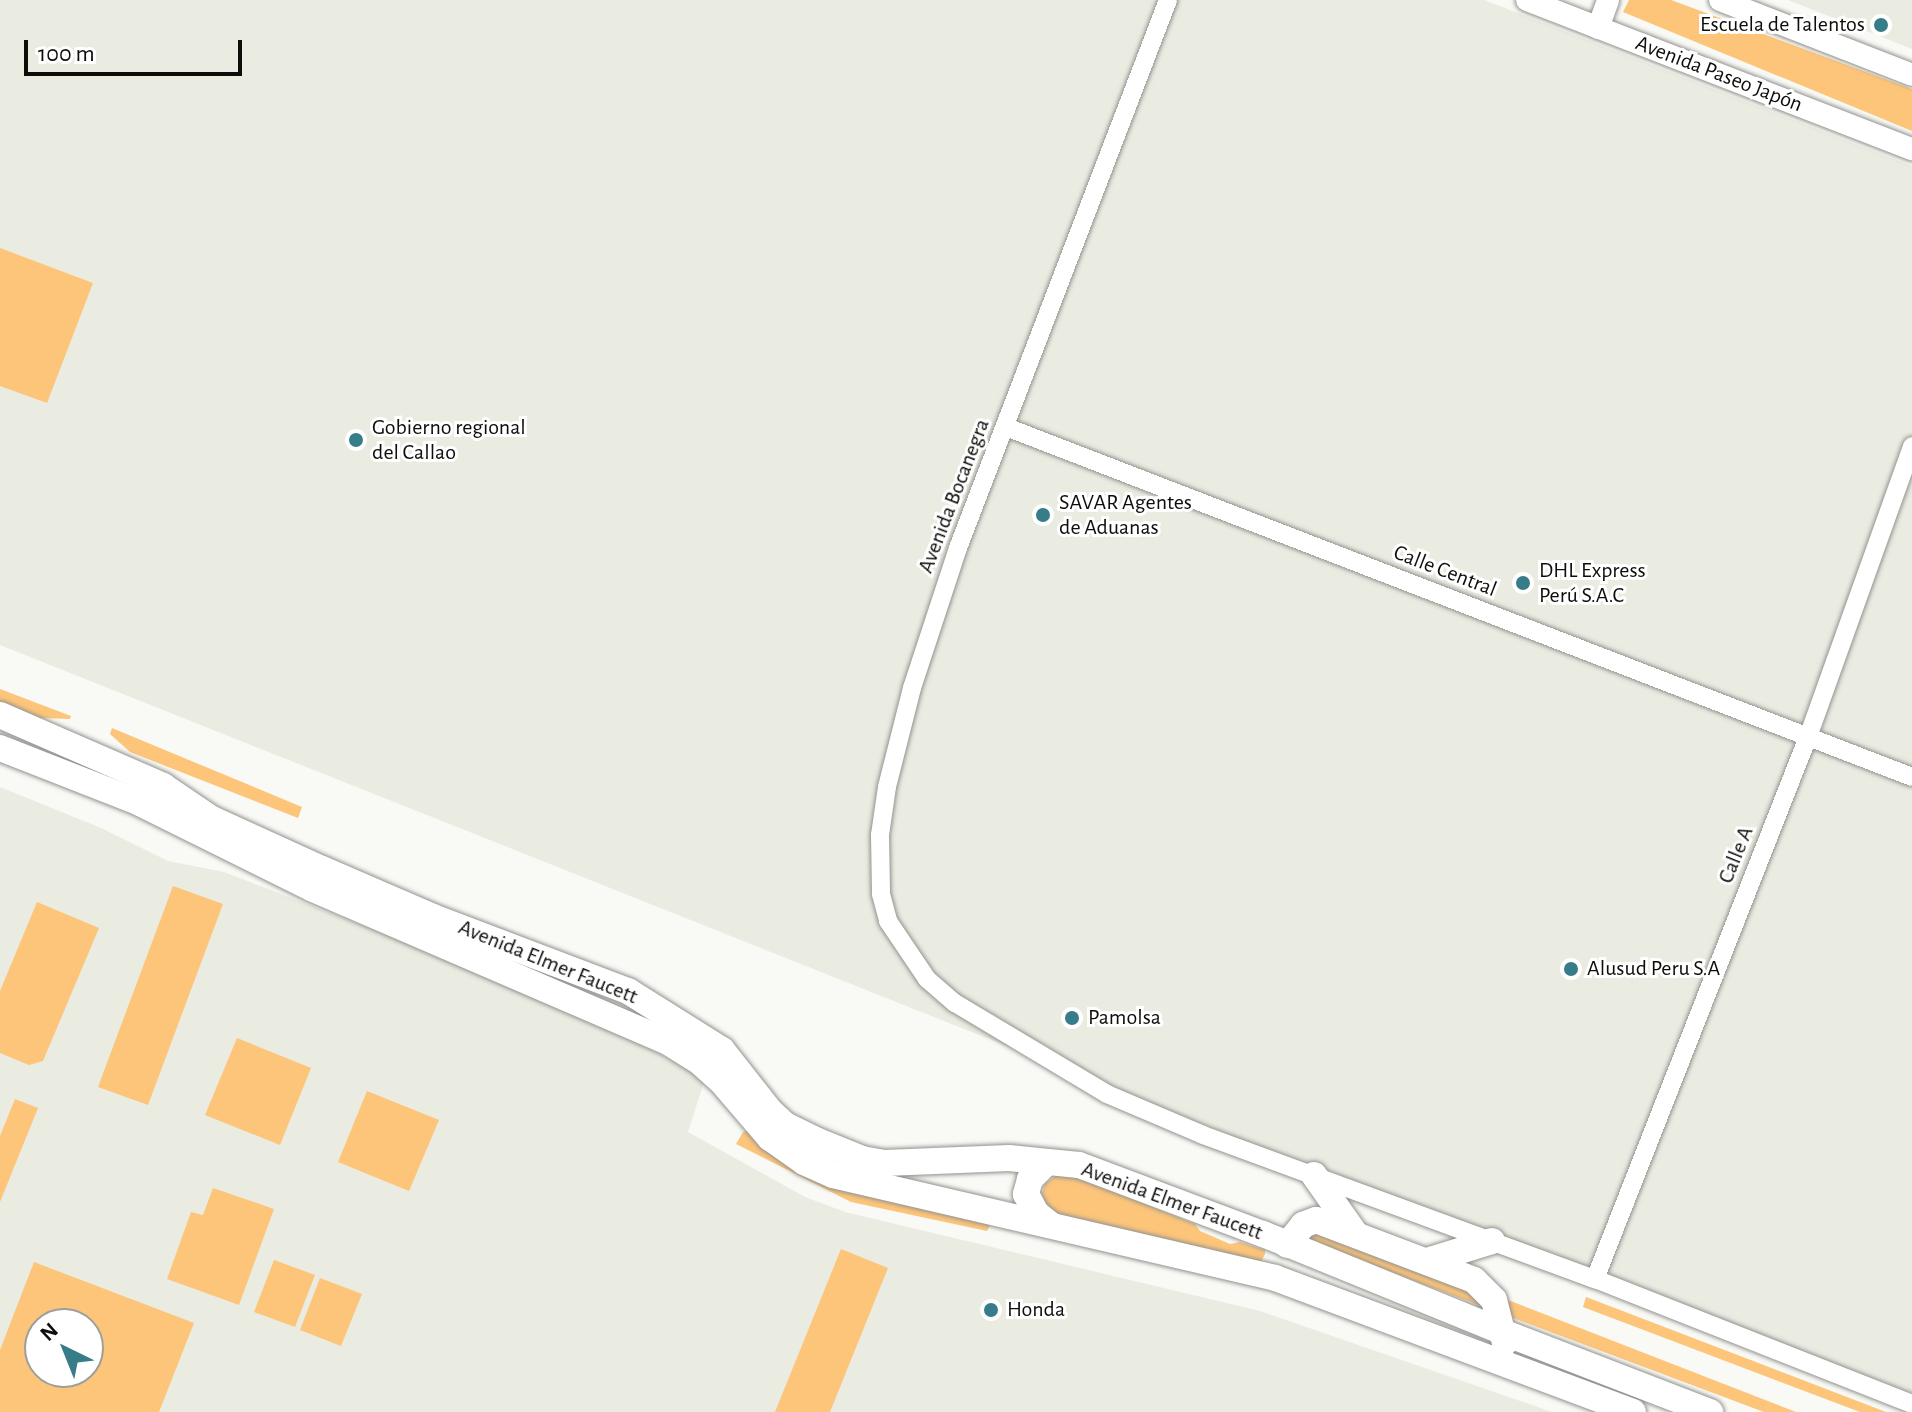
<!DOCTYPE html>
<meta charset="utf-8">
<style>
body{margin:0}
#map{position:relative;width:1912px;height:1412px;overflow:hidden;background:#f9f9f5;font-family:"Alegreya Sans",sans-serif}
div>[style]{position:absolute}
.built>*{inset:0;background:#eaebe1}
.green>*{inset:0;background:#fdc57a}
.roads{filter:drop-shadow(0 0 2px #92938f) drop-shadow(0 0 2px #92938f)}
.minor>*{height:18px;margin:-9px;padding:0 9px;transform-origin:9px;border-radius:9px;background:#fff}
.major>*{height:22px;margin:-11px;padding:0 11px;transform-origin:11px;border-radius:11px;background:#fff}
.highway>*{height:26px;margin:-13px;padding:0 13px;transform-origin:13px;border-radius:13px;background:#fff}
.dots>*{width:22px;height:22px;translate:-50% -50%;box-sizing:border-box;border:4px solid #fff;border-radius:50%}
span{translate:-50% -50%;white-space:nowrap;text-align:center;line-height:1.15;-webkit-text-stroke:6px #fff;paint-order:stroke}
.poi-label{font-size:22px;color:#0d0d0b}
.right{translate:-100% -50%;text-align:right}
.left{translate:0 -50%;text-align:left}
.street-label{font-size:22px;color:#0d0d0b}
.north{position:absolute;left:24px;top:1308px;width:80px;height:80px;box-sizing:border-box;background:#fff;border:2px solid #9e9e9d;border-radius:50%;rotate:317deg;font-size:22px;font-weight:700;line-height:32px;text-align:center;color:#0d0d0b}
.north::after{content:'';display:block;margin:auto;width:28px;height:36px;background:#377d89;clip-path:polygon(50% 0,100% 100%,50% 72%,0 100%)}
.scale{position:absolute;left:24px;top:40px;width:218px;height:36px;box-sizing:border-box;border:4px solid #0d0d0b;border-top:0;padding-left:10px;font-size:24px;line-height:28px;white-space:nowrap;color:#0d0d0b;-webkit-text-stroke:6px #fff;paint-order:stroke}
</style>
<div id="map">
<div class="built">
<i style="clip-path:polygon(0 0,1484px 0,1912px 166px,1912px 1393px,1386px 1197px,0 645px)"></i>
<i style="clip-path:polygon(1788px 0,1912px 0,1912px 49px)"></i>
<i style="clip-path:polygon(evenodd,0 787px,101px 828px,168px 861px,224px 872px,576px 1008px,705px 1079px,688px 1132px,805px 1197px,845px 1212px,1260px 1311px,1552px 1412px,0 1412px,0 787px,40px 1324px,88px 1324px,88px 1372px,40px 1372px,40px 1324px)"></i>
</div>
<div class="green">
<i style="clip-path:polygon(1629px 0,1671px 0,1912px 89px,1912px 131px,1623px 12px)"></i>
<i style="clip-path:polygon(0 248px,93px 283px,47px 403px,0 386px)"></i>
<i style="clip-path:polygon(0 689px,71px 716px,70px 719px,40px 718px,0 702px)"></i>
<i style="clip-path:polygon(112px 728px,302px 807px,298px 818px,130px 752px,110px 734px)"></i>
<i style="clip-path:polygon(173px 886px,223px 904px,148px 1105px,98px 1087px)"></i>
<i style="clip-path:polygon(37px 902px,99px 928px,43px 1061px,29px 1065px,0 1053px,0 991px)"></i>
<i style="clip-path:polygon(237px 1038px,311px 1068px,280px 1145px,205px 1115px)"></i>
<i style="clip-path:polygon(367px 1091px,439px 1120px,409px 1191px,338px 1162px)"></i>
<i style="clip-path:polygon(15px 1099px,38px 1108px,0 1202px,0 1136px)"></i>
<i style="clip-path:polygon(750px 1130px,994px 1218px,987px 1231px,851px 1202px,736px 1144px,743px 1132px)"></i>
<i style="clip-path:polygon(1055px 1176px,1074px 1176px,1195px 1224px,1200px 1231px,1230px 1244px,1240px 1242px,1265px 1250px,1265px 1254px,1259px 1266px,1050px 1215px,1042px 1194px,1045px 1184px)"></i>
<i style="clip-path:polygon(213px 1188px,274px 1209px,239px 1305px,167px 1279px,191px 1212px,203px 1215px)"></i>
<i style="clip-path:polygon(1318px 1226px,1796px 1412px,1764px 1412px,1311px 1242px,1305px 1237px)"></i>
<i style="clip-path:polygon(841px 1249px,888px 1268px,830px 1412px,775px 1412px)"></i>
<i style="clip-path:polygon(274px 1260px,315px 1275px,295px 1327px,254px 1312px)"></i>
<i style="clip-path:polygon(evenodd,34px 1262px,194px 1323px,159px 1412px,0 1412px,0 1350px,34px 1262px,40px 1324px,88px 1324px,88px 1372px,40px 1372px,40px 1324px)"></i>
<i style="clip-path:polygon(320px 1278px,362px 1294px,341px 1346px,300px 1330px)"></i>
<i style="clip-path:polygon(1586px 1297px,1886px 1412px,1860px 1412px,1583px 1307px)"></i>
</div>
<div class="roads">
<div class="minor">
<i style="left:1168px;top:0;width:587px;rotate:110.97deg"></i>
<i style="left:958px;top:548px;width:147px;rotate:108.2deg"></i>
<i style="left:912px;top:688px;width:102px;rotate:104.2deg"></i>
<i style="left:887px;top:787px;width:49px;rotate:98.3deg"></i>
<i style="left:880px;top:835px;width:59px;rotate:89deg"></i>
<i style="left:881px;top:894px;width:28px;rotate:75deg"></i>
<i style="left:888px;top:921px;width:70px;rotate:56.1deg"></i>
<i style="left:927px;top:979px;width:37px;rotate:41deg"></i>
<i style="left:955px;top:1003px;width:177px;rotate:30.9deg"></i>
<i style="left:1107px;top:1094px;width:104px;rotate:23.1deg"></i>
<i style="left:1203px;top:1135px;width:418px;rotate:20.2deg"></i>
<i style="left:1595px;top:1279px;width:341px;rotate:21.5deg"></i>
<i style="left:1006px;top:427px;width:971px;rotate:21.12deg"></i>
<i style="left:1595px;top:1279px;width:582px;rotate:-68.55deg"></i>
<i style="left:1808px;top:737px;width:309px;rotate:-70.3deg"></i>
</div>
<div class="major">
<i style="left:1527px;top:0;width:413px;rotate:21.2deg"></i>
<i style="left:1720px;top:0;width:206px;rotate:21.3deg"></i>
<i style="left:1598px;top:28px;width:30px;rotate:-70deg"></i>
</div>
<div class="highway">
<i style="left:0;top:715px;width:178px;rotate:23.5deg"></i>
<i style="left:163px;top:786px;width:57px;rotate:34.2deg"></i>
<i style="left:210px;top:818px;width:123px;rotate:24.5deg"></i>
<i style="left:322px;top:869px;width:121px;rotate:23.4deg"></i>
<i style="left:433px;top:917px;width:209px;rotate:20.8deg"></i>
<i style="left:628px;top:991px;width:111px;rotate:32.1deg"></i>
<i style="left:722px;top:1050px;width:78px;rotate:51.8deg"></i>
<i style="left:770px;top:1111px;width:21px;rotate:43deg"></i>
<i style="left:785px;top:1125px;width:37px;rotate:26deg"></i>
<i style="left:818px;top:1141px;width:48px;rotate:22.2deg"></i>
<i style="left:862px;top:1159px;width:23px;rotate:10deg"></i>
<i style="left:885px;top:1163px;width:124px;rotate:-2.3deg"></i>
<i style="left:1009px;top:1158px;width:70px;rotate:5.7deg"></i>
<i style="left:1079px;top:1165px;width:197px;rotate:20.6deg"></i>
<i style="left:1263px;top:1234px;width:261px;rotate:22.2deg"></i>
<i style="left:1505px;top:1333px;width:220px;rotate:21.1deg"></i>
<i style="left:0;top:748px;width:150px;rotate:21.4deg"></i>
<i style="left:140px;top:803px;width:193px;rotate:26.4deg"></i>
<i style="left:313px;top:889px;width:387px;rotate:23.3deg"></i>
<i style="left:668px;top:1042px;width:39px;rotate:32deg"></i>
<i style="left:701px;top:1063px;width:28px;rotate:42deg"></i>
<i style="left:722px;top:1082px;width:74px;rotate:49.4deg"></i>
<i style="left:770px;top:1138px;width:42px;rotate:35.2deg"></i>
<i style="left:804px;top:1162px;width:32px;rotate:24deg"></i>
<i style="left:833px;top:1175px;width:454px;rotate:13.1deg"></i>
<i style="left:1275px;top:1278px;width:382px;rotate:20.5deg"></i>
<i style="left:1047px;top:1162px;width:24px;rotate:135deg"></i>
<i style="left:1030px;top:1179px;width:16px;rotate:105deg"></i>
<i style="left:1026px;top:1194px;width:21px;rotate:62deg"></i>
<i style="left:1036px;top:1213px;width:19px;rotate:39deg"></i>
<i style="left:1314px;top:1175px;width:70px;rotate:54.9deg"></i>
<i style="left:1287px;top:1245px;width:26px;rotate:-51deg"></i>
<i style="left:1303px;top:1225px;width:14px;rotate:-21deg"></i>
<i style="left:1316px;top:1220px;width:169px;rotate:20.8deg"></i>
<i style="left:1474px;top:1280px;width:28px;rotate:45deg"></i>
<i style="left:1494px;top:1300px;width:44px;rotate:75.7deg"></i>
<i style="left:1427px;top:1261px;width:68px;rotate:-17.1deg"></i>
</div>
</div>
<div class="dots">
<i style="left:1881px;top:25px;background:#377d89"></i>
<i style="left:356px;top:440px;background:#377d89"></i>
<i style="left:1043px;top:515px;background:#377d89"></i>
<i style="left:1523px;top:583px;background:#377d89"></i>
<i style="left:1571px;top:969px;background:#377d89"></i>
<i style="left:1072px;top:1018px;background:#377d89"></i>
<i style="left:991px;top:1310px;background:#377d89"></i>
</div>
<div class="poi-label">
<span class="right" style="left:1865px;top:25px">Escuela de Talentos</span>
<span class="left" style="left:372px;top:440px">Gobierno regional<br>del Callao</span>
<span class="left" style="left:1059px;top:515px">SAVAR Agentes<br>de Aduanas</span>
<span class="left" style="left:1539px;top:583px">DHL Express<br>Perú S.A.C</span>
<span class="left" style="left:1587px;top:969px">Alusud Peru S.A</span>
<span class="left" style="left:1088px;top:1018px">Pamolsa</span>
<span class="left" style="left:1007px;top:1310px">Honda</span>
</div>
<div class="street-label">
<span style="left:1719px;top:74px;rotate:21deg">Avenida Paseo Japón</span>
<span style="left:954px;top:496px;rotate:-69deg">Avenida Bocanegra</span>
<span style="left:1445px;top:571px;rotate:21deg">Calle Central</span>
<span style="left:1736px;top:855px;rotate:-68deg">Calle A</span>
<span style="left:548px;top:962px;rotate:22deg">Avenida Elmer Faucett</span>
<span style="left:1172px;top:1201px;rotate:20deg">Avenida Elmer Faucett</span>
</div>
<div class="north">N</div>
<div class="scale">100 m</div>
</div>
